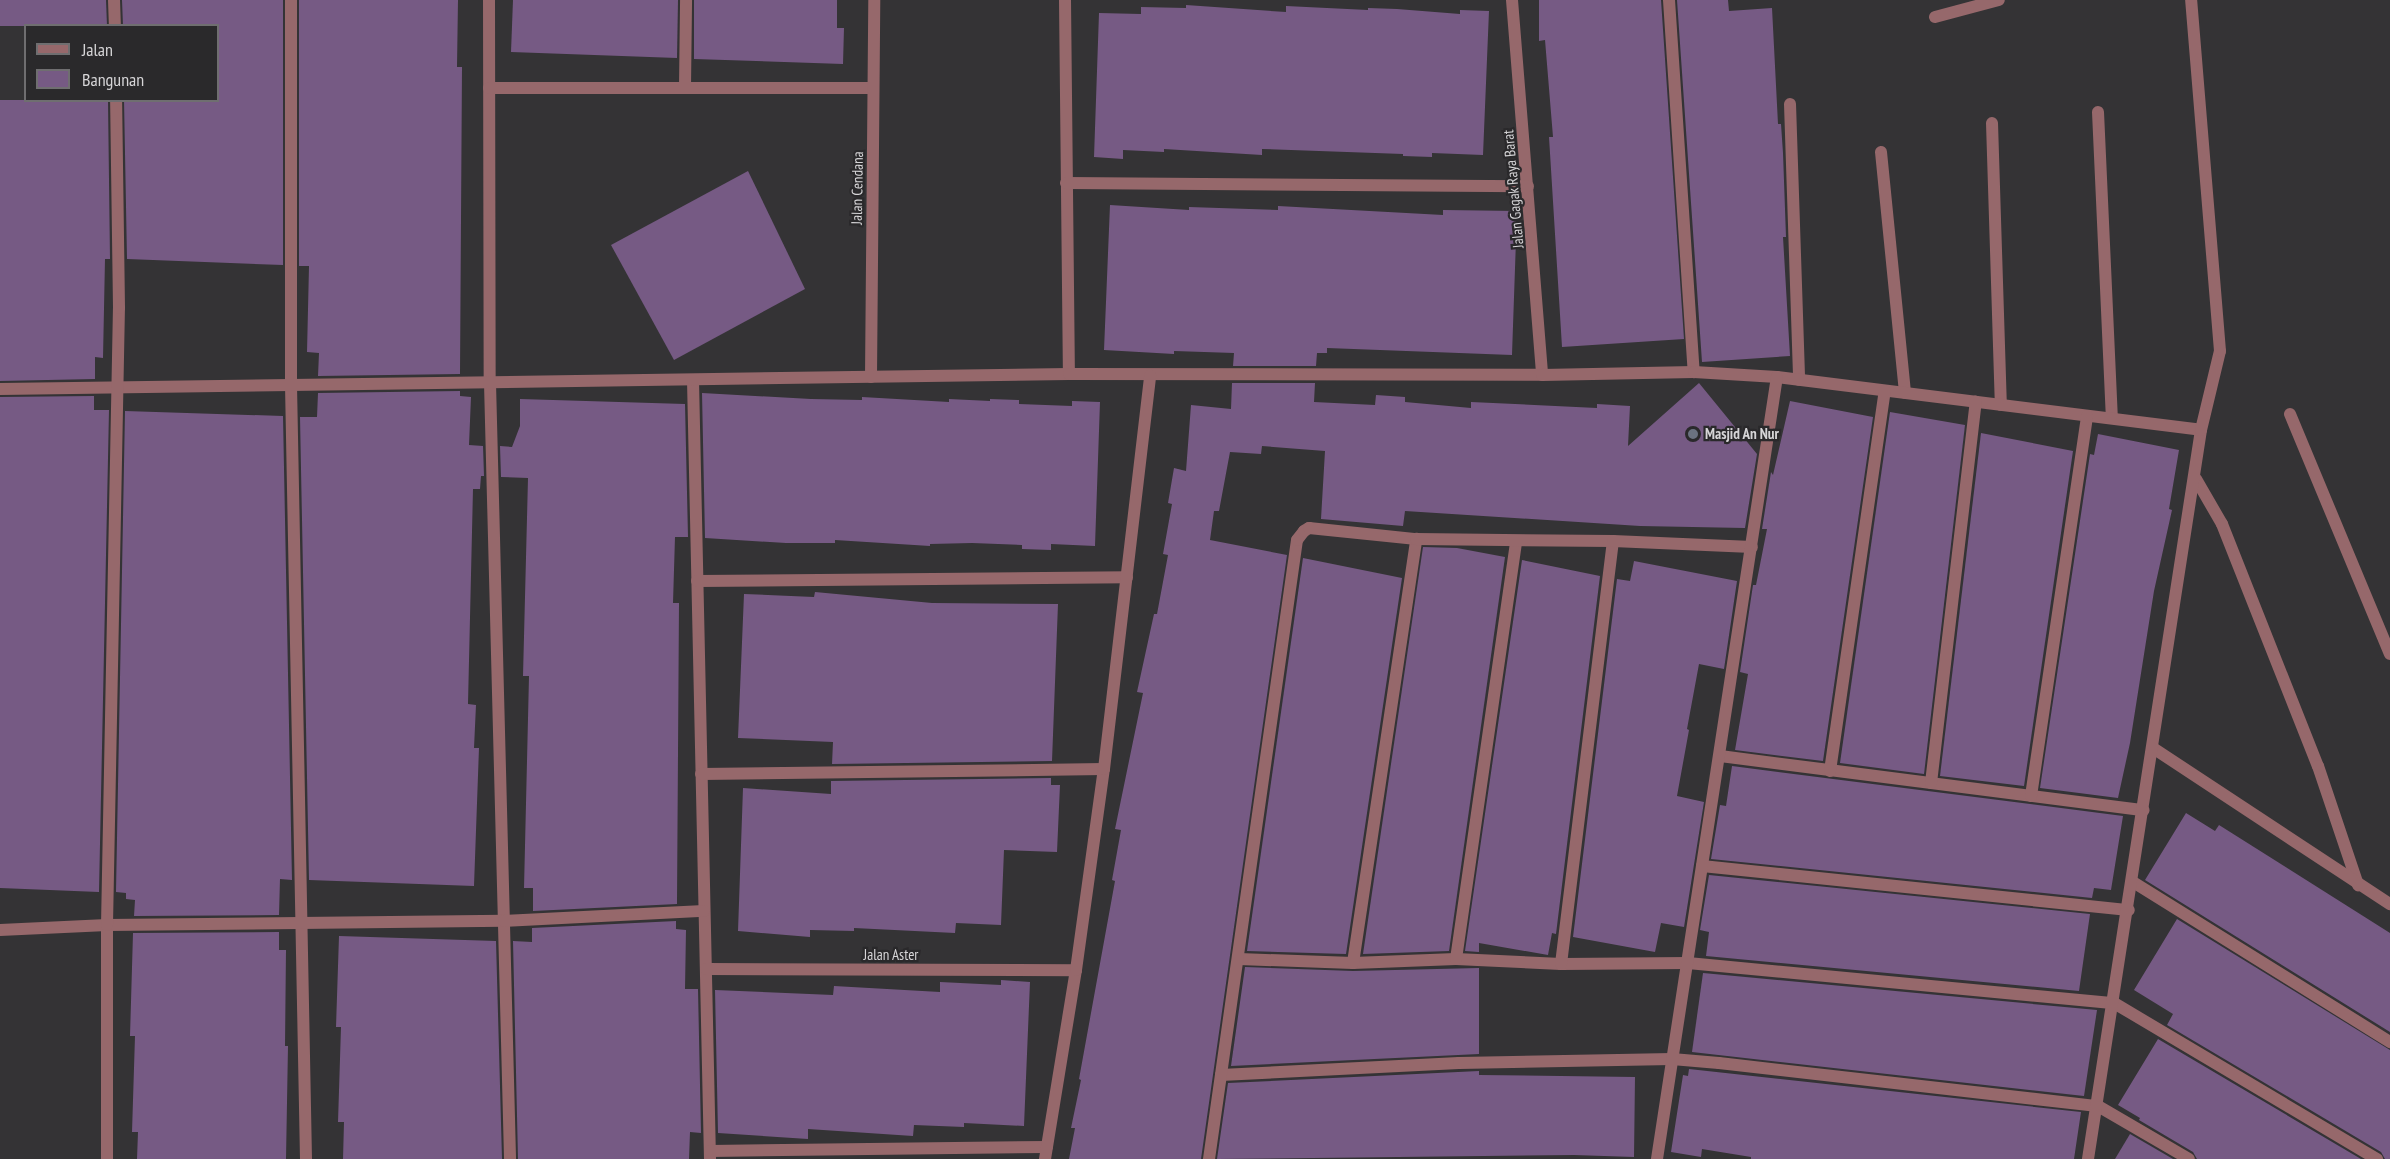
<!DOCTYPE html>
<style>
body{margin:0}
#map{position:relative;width:2390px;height:1159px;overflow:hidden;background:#343335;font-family:"PT Sans Narrow",sans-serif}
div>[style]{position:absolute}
.building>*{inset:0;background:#765a84}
.street>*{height:12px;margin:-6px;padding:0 6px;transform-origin:6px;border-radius:6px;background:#96686b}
.dots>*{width:16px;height:16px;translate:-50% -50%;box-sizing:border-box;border:3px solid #2a292b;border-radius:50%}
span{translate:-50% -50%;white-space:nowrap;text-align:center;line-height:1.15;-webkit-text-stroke:4.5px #2a292b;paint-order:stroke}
.street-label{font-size:15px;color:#d6d5d7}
.poi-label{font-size:15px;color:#d6d5d7;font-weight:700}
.left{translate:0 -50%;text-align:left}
.legend{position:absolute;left:24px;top:24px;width:195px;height:78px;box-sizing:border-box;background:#2a292b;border:2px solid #6f6e70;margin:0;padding:8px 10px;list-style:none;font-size:18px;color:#d6d5d7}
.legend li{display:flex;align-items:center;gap:12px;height:30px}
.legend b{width:30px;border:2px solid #6f6e70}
</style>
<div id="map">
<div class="building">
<i style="clip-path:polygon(0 0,106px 0,107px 26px,0 26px)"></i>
<i style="clip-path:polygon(122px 0,283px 0,283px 265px,127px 259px,124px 100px,218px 100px,218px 26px,123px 26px)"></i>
<i style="clip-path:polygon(299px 0,458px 0,457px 67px,462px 67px,460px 374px,318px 376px,319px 353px,307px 352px,309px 266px,299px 266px)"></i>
<i style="clip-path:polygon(513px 0,678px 0,677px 58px,511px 52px)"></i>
<i style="clip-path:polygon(694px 0,837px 0,837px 28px,844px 28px,843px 64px,694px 59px)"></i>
<i style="clip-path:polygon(1539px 0,1661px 0,1684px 339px,1562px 347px,1549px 137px,1553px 137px,1545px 40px,1539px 41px)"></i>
<i style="clip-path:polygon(1677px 0,1728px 0,1729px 11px,1772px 8px,1778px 124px,1781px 124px,1783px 153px,1786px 237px,1783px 237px,1790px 356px,1702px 362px)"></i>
<i style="clip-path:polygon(1186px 5px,1286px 12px,1286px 6px,1368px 10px,1368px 8px,1397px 9px,1460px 14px,1460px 10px,1489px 11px,1483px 155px,1432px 153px,1432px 157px,1403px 156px,1403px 154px,1262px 149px,1262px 155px,1164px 149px,1164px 152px,1123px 150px,1123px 159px,1094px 157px,1099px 13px,1141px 14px,1141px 7px,1186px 8px)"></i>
<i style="clip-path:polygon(0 100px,108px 100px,110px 259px,105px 259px,103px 358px,95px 357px,95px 379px,0 381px)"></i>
<i style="clip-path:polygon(748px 171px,805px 289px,674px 360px,611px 245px)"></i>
<i style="clip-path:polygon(1110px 205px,1189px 210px,1189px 207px,1278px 210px,1278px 206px,1443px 215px,1443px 210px,1517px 211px,1512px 355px,1327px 348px,1327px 353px,1317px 353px,1316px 366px,1233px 366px,1234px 353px,1174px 351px,1174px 354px,1104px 350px)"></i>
<i style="clip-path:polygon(1232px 383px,1315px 383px,1314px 402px,1375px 405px,1376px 395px,1405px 397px,1405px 402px,1471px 408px,1471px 402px,1597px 408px,1597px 404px,1630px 406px,1628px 446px,1699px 383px,1757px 454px,1745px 528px,1640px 526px,1405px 511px,1403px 526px,1321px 519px,1325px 451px,1262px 446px,1261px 454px,1230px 452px,1219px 511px,1214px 511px,1210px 540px,1287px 555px,1201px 1159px,1069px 1159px,1075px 1128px,1071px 1128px,1081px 1080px,1079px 1079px,1115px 881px,1112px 880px,1121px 830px,1115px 829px,1143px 693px,1137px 692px,1154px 614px,1157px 614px,1168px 555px,1163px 554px,1172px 504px,1168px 503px,1174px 468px,1186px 471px,1191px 405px,1231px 409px)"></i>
<i style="clip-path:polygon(460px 391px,460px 396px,471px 397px,469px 445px,483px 446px,484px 476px,481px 476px,480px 489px,473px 489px,468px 704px,476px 705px,474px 748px,479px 748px,474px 886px,309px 880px,300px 417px,317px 417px,318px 393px)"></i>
<i style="clip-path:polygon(702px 393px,811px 399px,862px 400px,862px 397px,949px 402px,949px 399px,990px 401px,990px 399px,1019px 400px,1019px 404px,1072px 406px,1072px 401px,1100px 402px,1095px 546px,1051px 544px,1051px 550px,1022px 549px,1022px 545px,972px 543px,930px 544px,930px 546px,835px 540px,835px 543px,786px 543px,705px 538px)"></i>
<i style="clip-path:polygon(94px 396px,94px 410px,109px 410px,99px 892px,0 888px,0 397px)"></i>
<i style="clip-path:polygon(520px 399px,685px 404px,688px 537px,675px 537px,673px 603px,679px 603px,677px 904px,533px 911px,533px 888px,524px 888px,529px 676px,523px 676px,528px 478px,501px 477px,500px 446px,512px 447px,520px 426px)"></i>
<i style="clip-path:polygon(1790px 401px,1873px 417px,1823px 761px,1735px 750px,1748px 674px,1740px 672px,1753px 585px,1756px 585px,1767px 529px,1762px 529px,1771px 472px,1773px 475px)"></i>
<i style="clip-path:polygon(125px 411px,283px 416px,292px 880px,280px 879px,279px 915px,134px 916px,135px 900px,126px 899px,126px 893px,116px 892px)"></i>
<i style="clip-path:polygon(1890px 412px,1965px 425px,1924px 774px,1840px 763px)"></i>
<i style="clip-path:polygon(1981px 433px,2073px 451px,2024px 786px,1940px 776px)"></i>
<i style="clip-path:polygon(2098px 434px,2179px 450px,2169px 509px,2172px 510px,2154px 591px,2130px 743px,2118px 798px,2040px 788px,2090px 454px,2094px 455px)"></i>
<i style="clip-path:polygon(1423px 547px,1457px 548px,1505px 557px,1449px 951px,1363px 954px)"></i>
<i style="clip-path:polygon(1303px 558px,1402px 578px,1346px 954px,1247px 951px)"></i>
<i style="clip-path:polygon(1522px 560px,1600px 576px,1556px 934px,1552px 933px,1548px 955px,1479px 943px,1479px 952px,1465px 951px)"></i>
<i style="clip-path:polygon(1634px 561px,1737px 581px,1724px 669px,1699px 664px,1687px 729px,1689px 730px,1677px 796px,1704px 802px,1684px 927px,1661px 923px,1655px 952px,1573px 937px,1617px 579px,1630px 581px)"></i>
<i style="clip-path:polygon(815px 592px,932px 603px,1058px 604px,1052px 761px,832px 764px,833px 742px,738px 738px,744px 594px,814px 597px)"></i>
<i style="clip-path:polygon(1732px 766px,2123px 816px,2111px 890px,2094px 888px,2092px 898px,1711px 859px,1720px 805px,1726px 806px)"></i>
<i style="clip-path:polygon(1051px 778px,1051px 785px,1060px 785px,1057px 852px,1004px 850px,1001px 925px,956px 923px,955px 933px,854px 928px,854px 931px,810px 930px,810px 937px,738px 931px,743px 788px,831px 794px,831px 781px)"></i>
<i style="clip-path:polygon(2186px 813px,2215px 831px,2219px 825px,2390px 933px,2390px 1032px,2145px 880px)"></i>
<i style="clip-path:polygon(1709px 875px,2090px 914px,2079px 991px,1706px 956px,1709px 932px,1700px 930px)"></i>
<i style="clip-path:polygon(2177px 919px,2390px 1050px,2390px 1159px,2385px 1159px,2381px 1152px,2167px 1025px,2173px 1014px,2134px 990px)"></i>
<i style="clip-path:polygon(676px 921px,676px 929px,686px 930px,685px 989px,698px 989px,701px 1133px,690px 1132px,689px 1159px,518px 1159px,513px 941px,532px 942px,532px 928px)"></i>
<i style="clip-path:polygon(279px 932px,279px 950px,286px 950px,285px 1046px,288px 1046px,286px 1159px,137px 1159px,138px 1132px,132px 1132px,135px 1036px,130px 1036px,133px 933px)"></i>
<i style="clip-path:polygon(339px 936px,496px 941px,502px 1159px,343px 1159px,344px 1122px,338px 1122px,341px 1027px,336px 1027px)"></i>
<i style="clip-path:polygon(1245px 967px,1353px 971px,1479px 968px,1479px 1054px,1231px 1066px)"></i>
<i style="clip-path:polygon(1703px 973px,2097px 1010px,2084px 1096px,1692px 1052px)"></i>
<i style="clip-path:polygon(1001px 980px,1030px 982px,1024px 1126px,964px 1123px,964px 1127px,914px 1125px,913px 1136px,808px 1129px,808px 1139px,718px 1133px,715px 990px,833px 995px,834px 986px,940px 992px,940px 982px,1001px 985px)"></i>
<i style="clip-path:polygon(2158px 1039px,2361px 1159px,2197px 1159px,2193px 1152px,2139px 1120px,2140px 1118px,2118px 1105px)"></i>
<i style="clip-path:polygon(1689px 1069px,2081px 1112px,2074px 1159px,1751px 1159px,1751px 1157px,1702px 1149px,1701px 1157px,1671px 1152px,1683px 1075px,1688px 1076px)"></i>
<i style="clip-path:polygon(1479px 1071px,1479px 1075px,1635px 1077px,1634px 1157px,1574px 1155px,1217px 1159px,1228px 1083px)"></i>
<i style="clip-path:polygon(2130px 1134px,2173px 1159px,2115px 1159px)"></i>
</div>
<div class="street">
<i style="left:114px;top:0;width:26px;rotate:88deg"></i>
<i style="left:291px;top:0;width:385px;rotate:90deg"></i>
<i style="left:291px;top:385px;width:774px;rotate:88.89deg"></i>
<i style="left:489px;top:0;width:383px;rotate:89.9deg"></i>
<i style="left:490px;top:383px;width:776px;rotate:88.52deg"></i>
<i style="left:1065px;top:0;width:374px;rotate:89.4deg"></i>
<i style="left:1512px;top:0;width:376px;rotate:85.4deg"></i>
<i style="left:1669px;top:0;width:373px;rotate:86.2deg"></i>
<i style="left:1935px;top:17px;width:66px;rotate:-14.9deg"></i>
<i style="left:685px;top:87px;width:87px;rotate:-89.3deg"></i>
<i style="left:489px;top:88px;width:384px"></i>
<i style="left:1790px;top:104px;width:276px;rotate:88.1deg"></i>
<i style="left:2098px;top:112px;width:306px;rotate:87.4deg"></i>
<i style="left:1992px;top:123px;width:282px;rotate:88.2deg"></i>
<i style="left:1881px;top:152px;width:242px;rotate:84.3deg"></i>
<i style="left:1066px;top:183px;width:462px;rotate:0.4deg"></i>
<i style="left:871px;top:377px;width:377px;rotate:-89.5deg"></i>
<i style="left:693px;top:380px;width:779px;rotate:88.75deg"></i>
<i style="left:0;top:389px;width:1069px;rotate:-0.8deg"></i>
<i style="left:1069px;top:374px;width:473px;rotate:0.1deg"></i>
<i style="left:1542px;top:375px;width:152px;rotate:-1.1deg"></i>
<i style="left:1694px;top:372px;width:83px;rotate:3.4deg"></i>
<i style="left:1777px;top:377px;width:427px;rotate:7.1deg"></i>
<i style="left:2290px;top:414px;width:260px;rotate:67.4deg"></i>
<i style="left:2196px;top:479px;width:52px;rotate:60deg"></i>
<i style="left:2222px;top:524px;width:260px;rotate:68.4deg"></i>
<i style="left:2318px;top:766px;width:126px;rotate:71.4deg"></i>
<i style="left:697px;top:581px;width:430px;rotate:-0.5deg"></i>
<i style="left:2153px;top:748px;width:284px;rotate:33.4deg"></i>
<i style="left:1720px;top:756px;width:427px;rotate:7.3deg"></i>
<i style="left:1830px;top:771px;width:384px;rotate:-81.8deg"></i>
<i style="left:701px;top:774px;width:403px;rotate:-0.7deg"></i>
<i style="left:1931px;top:783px;width:384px;rotate:-83.3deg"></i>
<i style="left:2031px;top:796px;width:384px;rotate:-81.6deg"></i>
<i style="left:1702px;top:866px;width:429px;rotate:5.9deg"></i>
<i style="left:2133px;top:882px;width:303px;rotate:31.9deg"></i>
<i style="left:0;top:930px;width:107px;rotate:-2.7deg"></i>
<i style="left:107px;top:925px;width:397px;rotate:-0.6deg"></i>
<i style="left:504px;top:921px;width:200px;rotate:-2.9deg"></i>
<i style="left:1239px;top:959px;width:114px;rotate:2deg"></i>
<i style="left:1353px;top:963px;width:103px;rotate:-2.2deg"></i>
<i style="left:1456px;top:959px;width:105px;rotate:2.7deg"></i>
<i style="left:1561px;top:964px;width:127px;rotate:-0.5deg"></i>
<i style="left:1688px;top:963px;width:428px;rotate:5.4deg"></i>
<i style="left:2114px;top:1003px;width:306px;rotate:30.7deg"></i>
<i style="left:1456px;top:959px;width:422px;rotate:-81.8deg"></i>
<i style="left:1353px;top:963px;width:429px;rotate:-81.5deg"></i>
<i style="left:1561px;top:964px;width:426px;rotate:-83deg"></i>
<i style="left:706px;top:969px;width:370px;rotate:0.2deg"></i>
<i style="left:1221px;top:1075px;width:238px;rotate:-2.9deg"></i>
<i style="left:1459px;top:1063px;width:213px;rotate:-1.1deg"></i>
<i style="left:1672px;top:1059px;width:47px;rotate:4.9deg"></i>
<i style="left:1719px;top:1063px;width:381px;rotate:6.5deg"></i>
<i style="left:2098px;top:1106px;width:105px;rotate:30.2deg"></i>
<i style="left:710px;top:1151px;width:337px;rotate:-0.7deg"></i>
<i style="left:107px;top:1159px;width:234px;rotate:-90deg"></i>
<i style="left:107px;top:925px;width:617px;rotate:-88.89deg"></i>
<i style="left:119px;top:308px;width:208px;rotate:-90.8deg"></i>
<i style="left:1045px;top:1159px;width:192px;rotate:-80.7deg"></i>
<i style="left:1076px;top:970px;width:203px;rotate:-82.1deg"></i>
<i style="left:1104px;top:769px;width:396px;rotate:-83.3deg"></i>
<i style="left:1209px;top:1159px;width:625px;rotate:-81.91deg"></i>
<i style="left:1297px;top:540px;width:11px;rotate:-52deg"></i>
<i style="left:1304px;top:531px;width:6px;rotate:-31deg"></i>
<i style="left:1309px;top:528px;width:108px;rotate:5.9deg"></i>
<i style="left:1416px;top:539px;width:197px;rotate:0.6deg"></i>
<i style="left:1613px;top:541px;width:139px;rotate:2.5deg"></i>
<i style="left:1657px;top:1159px;width:791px;rotate:-81.28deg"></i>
<i style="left:2088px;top:1159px;width:738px;rotate:-81.19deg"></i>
<i style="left:2201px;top:430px;width:81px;rotate:-76.5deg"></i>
<i style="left:2220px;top:351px;width:352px;rotate:-94.7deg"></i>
</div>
<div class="dots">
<i style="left:1693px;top:434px;background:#6b7280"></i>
</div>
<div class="street-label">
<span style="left:857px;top:188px;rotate:-89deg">Jalan Cendana</span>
<span style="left:1513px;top:189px;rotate:-95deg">Jalan Gagak Raya Barat</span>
<span style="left:891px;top:955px">Jalan Aster</span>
</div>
<div class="poi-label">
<span class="left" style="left:1705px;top:434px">Masjid An Nur</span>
</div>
<ul class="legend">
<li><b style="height:8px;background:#96686b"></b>Jalan</li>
<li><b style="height:16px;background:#765a84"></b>Bangunan</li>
</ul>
</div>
